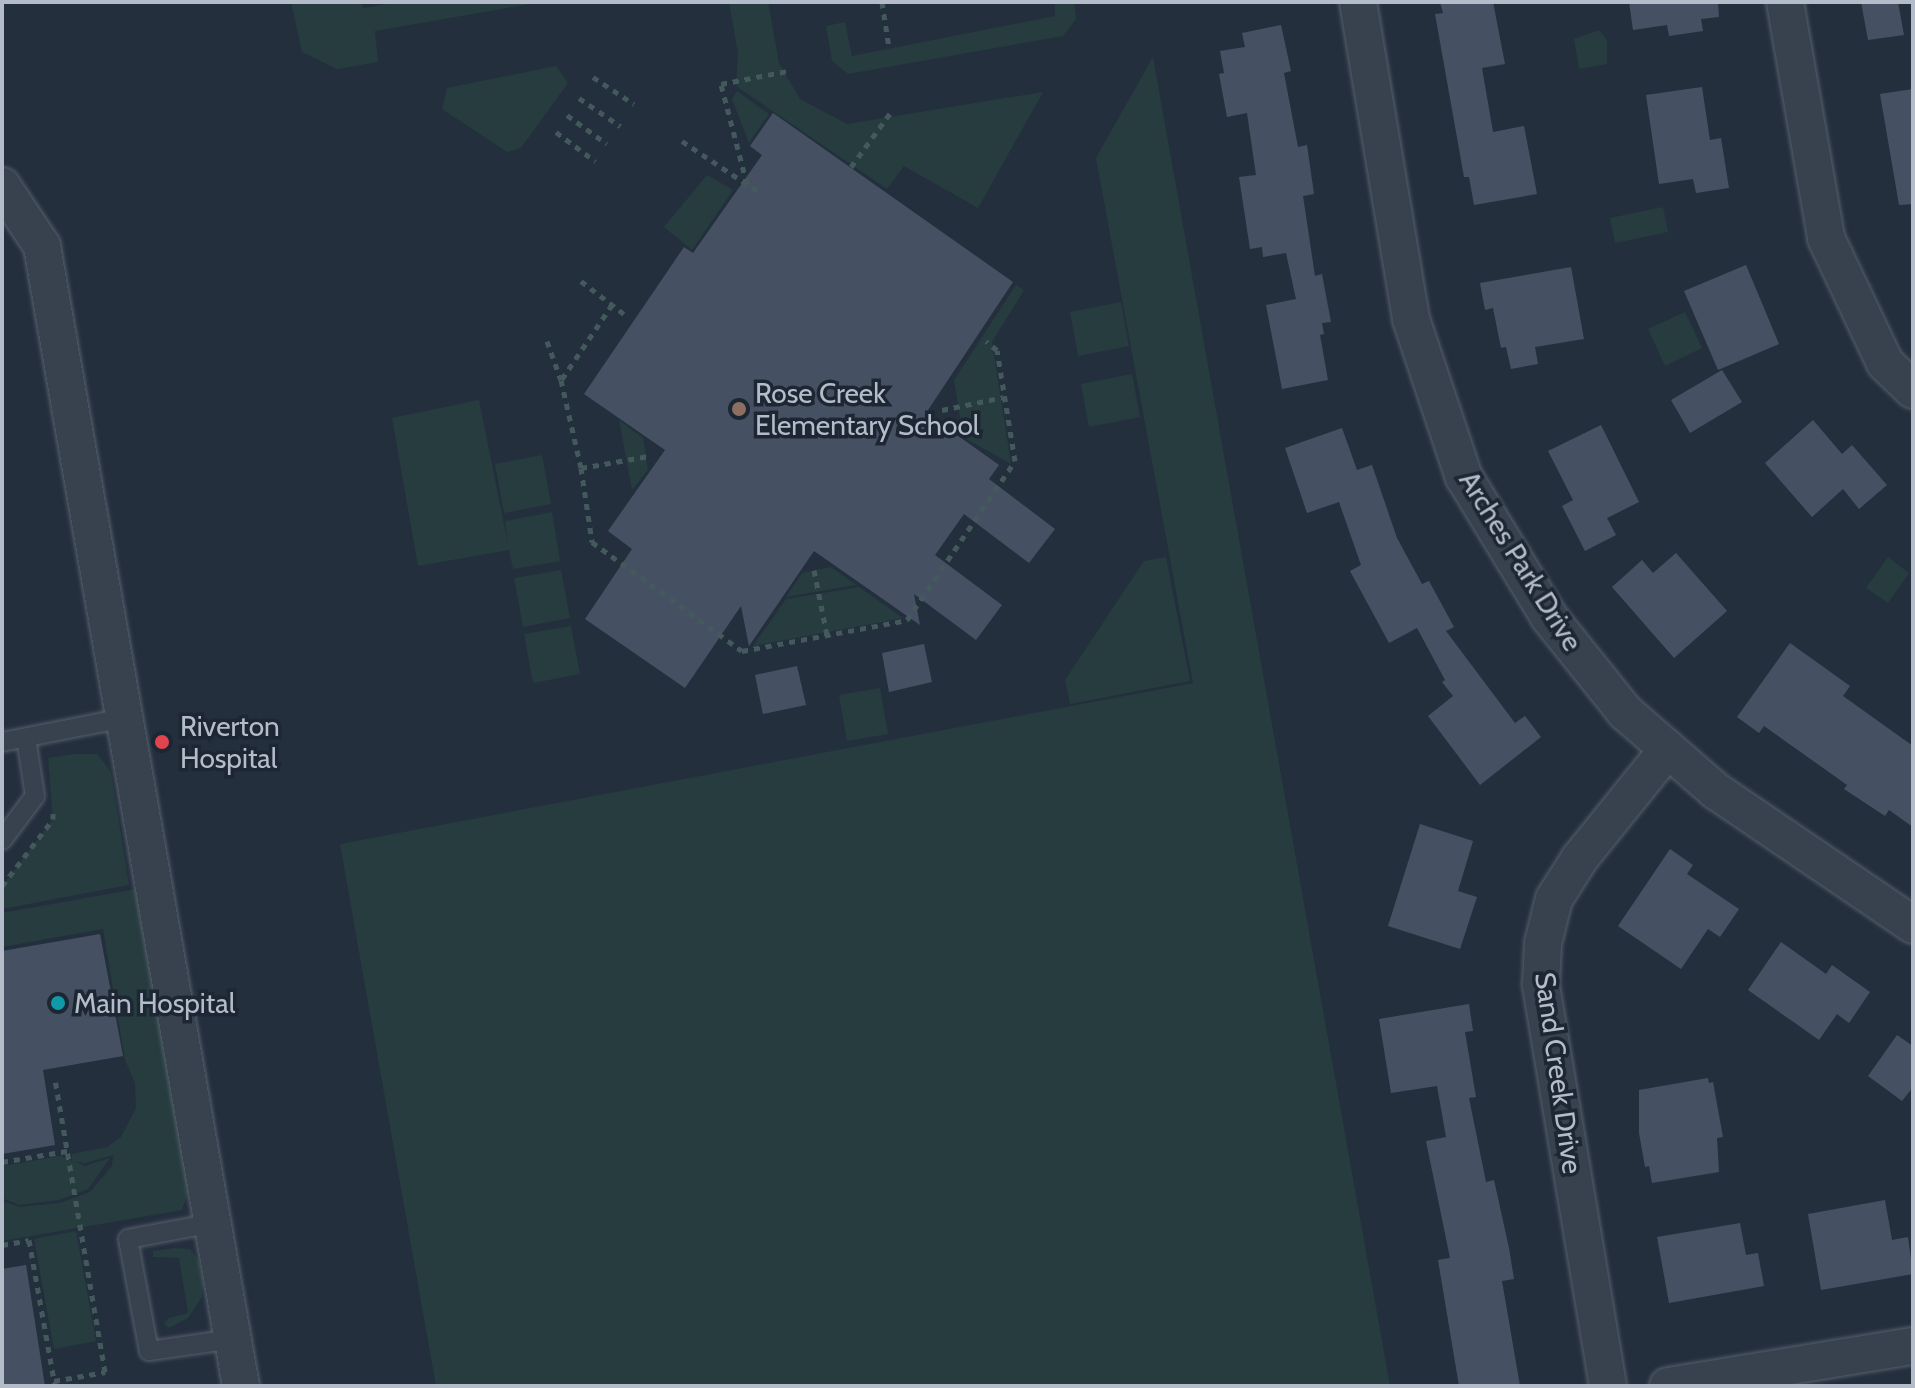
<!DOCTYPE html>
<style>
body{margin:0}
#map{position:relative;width:1915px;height:1388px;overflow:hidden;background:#242f3e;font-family:Cabin,sans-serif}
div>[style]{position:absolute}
.green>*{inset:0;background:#263c3f}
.building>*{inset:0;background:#455162}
.path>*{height:5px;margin-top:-2.5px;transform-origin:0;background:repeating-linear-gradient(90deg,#44595c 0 6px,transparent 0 12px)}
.roads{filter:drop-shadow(0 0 2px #565f6c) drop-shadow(0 0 2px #565f6c)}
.service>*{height:18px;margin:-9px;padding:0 9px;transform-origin:9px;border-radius:9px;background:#38414e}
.minor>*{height:36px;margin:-18px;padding:0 18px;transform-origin:18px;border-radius:18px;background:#38414e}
.dots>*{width:22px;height:22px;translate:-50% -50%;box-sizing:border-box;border:4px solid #1d2633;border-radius:50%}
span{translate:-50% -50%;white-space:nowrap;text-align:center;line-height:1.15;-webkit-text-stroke:7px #1d2633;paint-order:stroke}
.poi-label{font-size:28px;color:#b4bcc9}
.left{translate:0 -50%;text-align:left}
.street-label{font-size:28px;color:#b4bcc9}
.frame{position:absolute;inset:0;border:4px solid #b4bcc9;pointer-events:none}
</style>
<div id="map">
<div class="green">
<i style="clip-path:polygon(291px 2px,361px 2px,363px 8px,400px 2px,541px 2px,375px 31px,378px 62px,337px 69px,302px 52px)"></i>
<i style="clip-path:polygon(729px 2px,768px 2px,779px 63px,800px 99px,847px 124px,1043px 92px,978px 208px,904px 166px,887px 189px,736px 86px,738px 53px)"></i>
<i style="clip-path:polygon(1055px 2px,1074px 2px,1076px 19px,1063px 36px,848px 74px,832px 61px,826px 26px,845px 22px,852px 56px,1055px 16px)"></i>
<i style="clip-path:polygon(1599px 30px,1607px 40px,1607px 64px,1579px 69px,1574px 39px)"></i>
<i style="clip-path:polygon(1153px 57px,1390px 1386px,436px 1386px,340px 844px,1193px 683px,1096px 158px)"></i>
<i style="clip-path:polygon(556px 66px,568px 83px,521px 148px,507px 152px,442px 109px,447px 88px)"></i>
<i style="clip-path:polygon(737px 91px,769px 114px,749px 143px,732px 99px)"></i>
<i style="clip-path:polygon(707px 175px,733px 190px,692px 250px,664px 227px)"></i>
<i style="clip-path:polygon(1663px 207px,1668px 232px,1615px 243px,1610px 218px)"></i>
<i style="clip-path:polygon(1016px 285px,1024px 290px,992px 342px,1011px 464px,963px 437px,954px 380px)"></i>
<i style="clip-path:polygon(1121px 302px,1129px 346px,1078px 356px,1070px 312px)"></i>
<i style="clip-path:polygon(1685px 312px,1702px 348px,1665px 366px,1648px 329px)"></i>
<i style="clip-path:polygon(1132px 374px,1140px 417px,1089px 427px,1081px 384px)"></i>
<i style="clip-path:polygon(479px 400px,508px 544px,505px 521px,552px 512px,560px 561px,513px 569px,509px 550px,418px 566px,392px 418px)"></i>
<i style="clip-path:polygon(619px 420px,643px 438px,648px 470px,632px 490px)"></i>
<i style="clip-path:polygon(542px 455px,551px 504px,504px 513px,495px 464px)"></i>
<i style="clip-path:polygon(1166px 557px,1190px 681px,1070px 704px,1065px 680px,1144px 561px)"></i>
<i style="clip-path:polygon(1888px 557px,1909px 573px,1888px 603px,1866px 588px)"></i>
<i style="clip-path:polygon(831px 567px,856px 585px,786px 597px,802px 573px)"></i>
<i style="clip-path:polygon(561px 570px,570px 618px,523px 627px,514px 578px)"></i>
<i style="clip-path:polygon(859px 587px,903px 618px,753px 646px,786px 599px)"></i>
<i style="clip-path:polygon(571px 626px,580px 674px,533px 683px,524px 634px)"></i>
<i style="clip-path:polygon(880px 688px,888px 734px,847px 741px,839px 695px)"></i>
<i style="clip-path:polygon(75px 754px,97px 754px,111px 772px,129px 885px,2px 909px,2px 886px,53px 819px,48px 758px)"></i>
<i style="clip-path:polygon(136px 889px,189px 1191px,182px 1210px,2px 1241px,2px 1201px,20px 1207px,60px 1203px,90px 1192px,112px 1166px,113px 1155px,85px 1163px,72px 1161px,72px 1154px,107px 1147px,121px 1137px,136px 1108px,135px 1083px,125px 1060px,103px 929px,2px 947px,2px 913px)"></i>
<i style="clip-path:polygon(61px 1156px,85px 1166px,110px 1158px,88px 1189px,59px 1200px,19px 1205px,2px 1198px,2px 1166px)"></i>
<i style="clip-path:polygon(76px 1231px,96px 1341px,54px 1349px,34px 1239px)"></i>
<i style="clip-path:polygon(174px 1248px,190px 1249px,198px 1259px,203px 1278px,202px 1297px,188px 1318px,169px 1328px,164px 1323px,169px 1318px,188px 1313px,179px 1258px,153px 1257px,153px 1251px)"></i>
</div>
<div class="building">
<i style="clip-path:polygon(1440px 2px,1493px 2px,1505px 64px,1482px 68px,1493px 132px,1524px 126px,1537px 194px,1474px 205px,1469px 177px,1464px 177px,1435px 14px,1443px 13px)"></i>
<i style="clip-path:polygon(1629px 2px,1718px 2px,1719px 17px,1701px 19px,1703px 31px,1669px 36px,1667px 25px,1633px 30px)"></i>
<i style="clip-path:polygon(1861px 2px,1898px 2px,1904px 35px,1868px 40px)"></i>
<i style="clip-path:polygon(1281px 25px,1291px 71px,1284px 73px,1298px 147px,1307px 145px,1314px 194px,1303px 196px,1315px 276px,1322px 274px,1331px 322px,1322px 323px,1324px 334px,1320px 335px,1328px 380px,1282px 389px,1266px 305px,1296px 299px,1286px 253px,1263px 257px,1262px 247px,1250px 249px,1239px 177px,1256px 175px,1247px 113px,1227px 117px,1219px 74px,1224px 73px,1220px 51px,1245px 47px,1242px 33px)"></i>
<i style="clip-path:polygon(1702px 87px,1710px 140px,1721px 138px,1729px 188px,1696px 193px,1693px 179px,1659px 184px,1646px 95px)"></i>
<i style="clip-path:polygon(1913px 89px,1913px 204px,1899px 205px,1880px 94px)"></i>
<i style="clip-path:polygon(773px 113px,1013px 282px,926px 413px,999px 465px,989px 479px,1055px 529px,1029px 563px,964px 514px,935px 555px,1002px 605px,976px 640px,914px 594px,920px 625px,814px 551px,749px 646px,741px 606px,685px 688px,585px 619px,632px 549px,608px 531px,665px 450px,584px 394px,684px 247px,693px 253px,762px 155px,750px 146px)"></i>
<i style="clip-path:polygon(1746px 265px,1779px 344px,1718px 370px,1684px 291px)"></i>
<i style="clip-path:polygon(1571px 267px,1584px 339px,1535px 347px,1538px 364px,1511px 369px,1506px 347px,1501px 348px,1493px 308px,1485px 310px,1480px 283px)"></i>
<i style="clip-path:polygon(1722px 370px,1742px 402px,1690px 433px,1671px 400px)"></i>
<i style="clip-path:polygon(1813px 420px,1842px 454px,1852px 445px,1887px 485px,1859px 509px,1843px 489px,1812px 517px,1765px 463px)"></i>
<i style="clip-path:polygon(1601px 425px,1639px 502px,1607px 518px,1616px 535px,1585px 551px,1562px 506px,1573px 500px,1548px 451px)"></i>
<i style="clip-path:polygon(1342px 428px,1357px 470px,1372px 465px,1397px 538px,1422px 584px,1429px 581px,1454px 627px,1446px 631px,1515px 723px,1525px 716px,1541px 737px,1480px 785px,1428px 716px,1453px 696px,1442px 682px,1445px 680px,1417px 628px,1389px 643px,1350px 571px,1361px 565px,1339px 502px,1307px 513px,1285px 448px)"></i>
<i style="clip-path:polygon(1676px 553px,1727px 611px,1674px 658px,1612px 587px,1642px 560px,1653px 573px)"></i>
<i style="clip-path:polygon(1790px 643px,1850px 686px,1843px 696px,1913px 746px,1913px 827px,1889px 810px,1885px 816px,1844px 789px,1847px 785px,1764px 726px,1759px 733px,1737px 717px)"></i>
<i style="clip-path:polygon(924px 644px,932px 682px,889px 692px,882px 653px)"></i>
<i style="clip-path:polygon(797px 666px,806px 705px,763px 714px,755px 675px)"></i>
<i style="clip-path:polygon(1420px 824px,1473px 841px,1458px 891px,1477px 897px,1460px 949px,1388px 926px)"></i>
<i style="clip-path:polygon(1670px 849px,1693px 865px,1687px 874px,1739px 909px,1720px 937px,1708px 929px,1681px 969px,1618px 926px)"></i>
<i style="clip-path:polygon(100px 934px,123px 1056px,43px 1070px,55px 1145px,2px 1154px,2px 951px)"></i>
<i style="clip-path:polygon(1781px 942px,1826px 974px,1832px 965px,1870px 992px,1849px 1023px,1837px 1014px,1819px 1040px,1748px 990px)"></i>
<i style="clip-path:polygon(1469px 1004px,1473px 1031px,1465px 1032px,1476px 1097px,1469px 1098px,1486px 1182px,1494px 1180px,1509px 1248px,1514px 1279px,1502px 1281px,1520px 1386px,1459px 1386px,1438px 1260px,1450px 1258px,1426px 1141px,1446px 1137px,1437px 1086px,1391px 1093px,1379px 1019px)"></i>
<i style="clip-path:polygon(1897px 1035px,1913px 1046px,1913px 1087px,1902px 1101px,1868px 1076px)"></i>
<i style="clip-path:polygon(1708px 1078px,1709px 1083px,1713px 1082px,1723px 1137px,1717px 1138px,1719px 1172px,1652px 1183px,1649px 1166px,1645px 1167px,1639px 1133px,1639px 1090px)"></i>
<i style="clip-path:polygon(1885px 1200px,1892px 1240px,1908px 1237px,1913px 1274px,1821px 1290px,1808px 1214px)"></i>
<i style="clip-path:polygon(1740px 1223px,1746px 1255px,1758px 1253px,1764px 1286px,1669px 1303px,1657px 1237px)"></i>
<i style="clip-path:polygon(26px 1265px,45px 1386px,2px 1386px,2px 1269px)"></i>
</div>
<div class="path">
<i style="left:882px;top:2px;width:47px;rotate:81.3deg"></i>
<i style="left:593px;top:77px;width:49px;rotate:33.4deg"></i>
<i style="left:579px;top:98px;width:50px;rotate:34.3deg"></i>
<i style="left:567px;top:115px;width:49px;rotate:35.9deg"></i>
<i style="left:556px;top:132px;width:49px;rotate:36.6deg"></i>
<i style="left:682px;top:141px;width:90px;rotate:33.7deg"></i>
<i style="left:851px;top:167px;width:68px;rotate:-54deg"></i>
<i style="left:747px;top:184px;width:103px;rotate:-104.6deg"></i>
<i style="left:721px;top:84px;width:67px;rotate:-11.1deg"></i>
<i style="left:581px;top:281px;width:54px;rotate:37.5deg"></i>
<i style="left:547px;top:341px;width:41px;rotate:70.3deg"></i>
<i style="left:561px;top:380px;width:90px;rotate:77.2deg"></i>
<i style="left:581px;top:468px;width:75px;rotate:81.5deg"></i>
<i style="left:592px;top:542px;width:185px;rotate:36deg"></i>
<i style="left:742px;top:651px;width:168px;rotate:-10.6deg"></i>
<i style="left:907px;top:620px;width:192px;rotate:-55.8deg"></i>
<i style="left:1015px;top:461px;width:112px;rotate:-99.2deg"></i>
<i style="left:997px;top:350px;width:14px;rotate:-141deg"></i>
<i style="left:562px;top:379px;width:89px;rotate:-56deg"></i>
<i style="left:942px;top:410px;width:63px;rotate:-11.8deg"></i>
<i style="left:581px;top:468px;width:69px;rotate:-10deg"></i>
<i style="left:814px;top:570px;width:66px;rotate:78.7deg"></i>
<i style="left:2px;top:886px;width:84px;rotate:-52.7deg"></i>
<i style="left:53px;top:819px;width:7px;rotate:-90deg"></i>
<i style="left:2px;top:1162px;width:66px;rotate:-9.6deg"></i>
<i style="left:2px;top:1245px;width:27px;rotate:-10deg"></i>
<i style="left:29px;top:1240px;width:148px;rotate:79.9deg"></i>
<i style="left:54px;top:1381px;width:52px;rotate:-10deg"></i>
<i style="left:105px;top:1372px;width:296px;rotate:-99.7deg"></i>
</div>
<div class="roads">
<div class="service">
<i style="left:2px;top:742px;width:124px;rotate:-11.1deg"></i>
<i style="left:2px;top:840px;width:55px;rotate:-53.1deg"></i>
<i style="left:35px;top:796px;width:59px;rotate:-98.8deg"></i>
<i style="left:213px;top:1223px;width:86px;rotate:169.3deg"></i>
<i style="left:128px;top:1239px;width:114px;rotate:79.4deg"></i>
<i style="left:149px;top:1351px;width:85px;rotate:-8.1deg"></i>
</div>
<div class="minor">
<i style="left:1358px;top:2px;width:321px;rotate:80.5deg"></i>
<i style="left:1411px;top:319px;width:167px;rotate:71.5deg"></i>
<i style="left:1464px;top:477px;width:164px;rotate:58.7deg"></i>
<i style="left:1549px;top:617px;width:122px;rotate:51.3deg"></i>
<i style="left:1625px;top:712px;width:121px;rotate:41deg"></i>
<i style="left:1716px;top:791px;width:238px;rotate:34.2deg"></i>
<i style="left:1785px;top:2px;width:240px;rotate:80.1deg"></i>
<i style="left:1826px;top:238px;width:138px;rotate:64.7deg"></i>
<i style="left:1885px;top:363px;width:39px;rotate:44deg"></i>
<i style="left:2px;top:186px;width:72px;rotate:56.3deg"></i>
<i style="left:42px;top:246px;width:1157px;rotate:80.1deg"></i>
<i style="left:1608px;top:1386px;width:408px;rotate:-99.5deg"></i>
<i style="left:1541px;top:984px;width:41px;rotate:-87.2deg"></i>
<i style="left:1543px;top:943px;width:45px;rotate:-76deg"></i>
<i style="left:1554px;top:899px;width:49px;rotate:-57.6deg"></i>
<i style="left:1580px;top:858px;width:140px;rotate:-51.1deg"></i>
<i style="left:1668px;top:1386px;width:248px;rotate:-9.3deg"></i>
</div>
</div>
<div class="dots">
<i style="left:739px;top:409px;background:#8d6e63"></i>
<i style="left:162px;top:742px;background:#e0444e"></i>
<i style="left:58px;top:1003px;background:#0f9aa8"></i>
</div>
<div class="poi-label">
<span class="left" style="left:755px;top:409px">Rose Creek<br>Elementary School</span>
<span class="left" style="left:180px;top:742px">Riverton<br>Hospital</span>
<span class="left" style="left:74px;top:1003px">Main Hospital</span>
</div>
<div class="street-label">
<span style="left:1521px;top:561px;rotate:58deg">Arches Park Drive</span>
<span style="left:1559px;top:1073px;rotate:82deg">Sand Creek Drive</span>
</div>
<div class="frame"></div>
</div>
